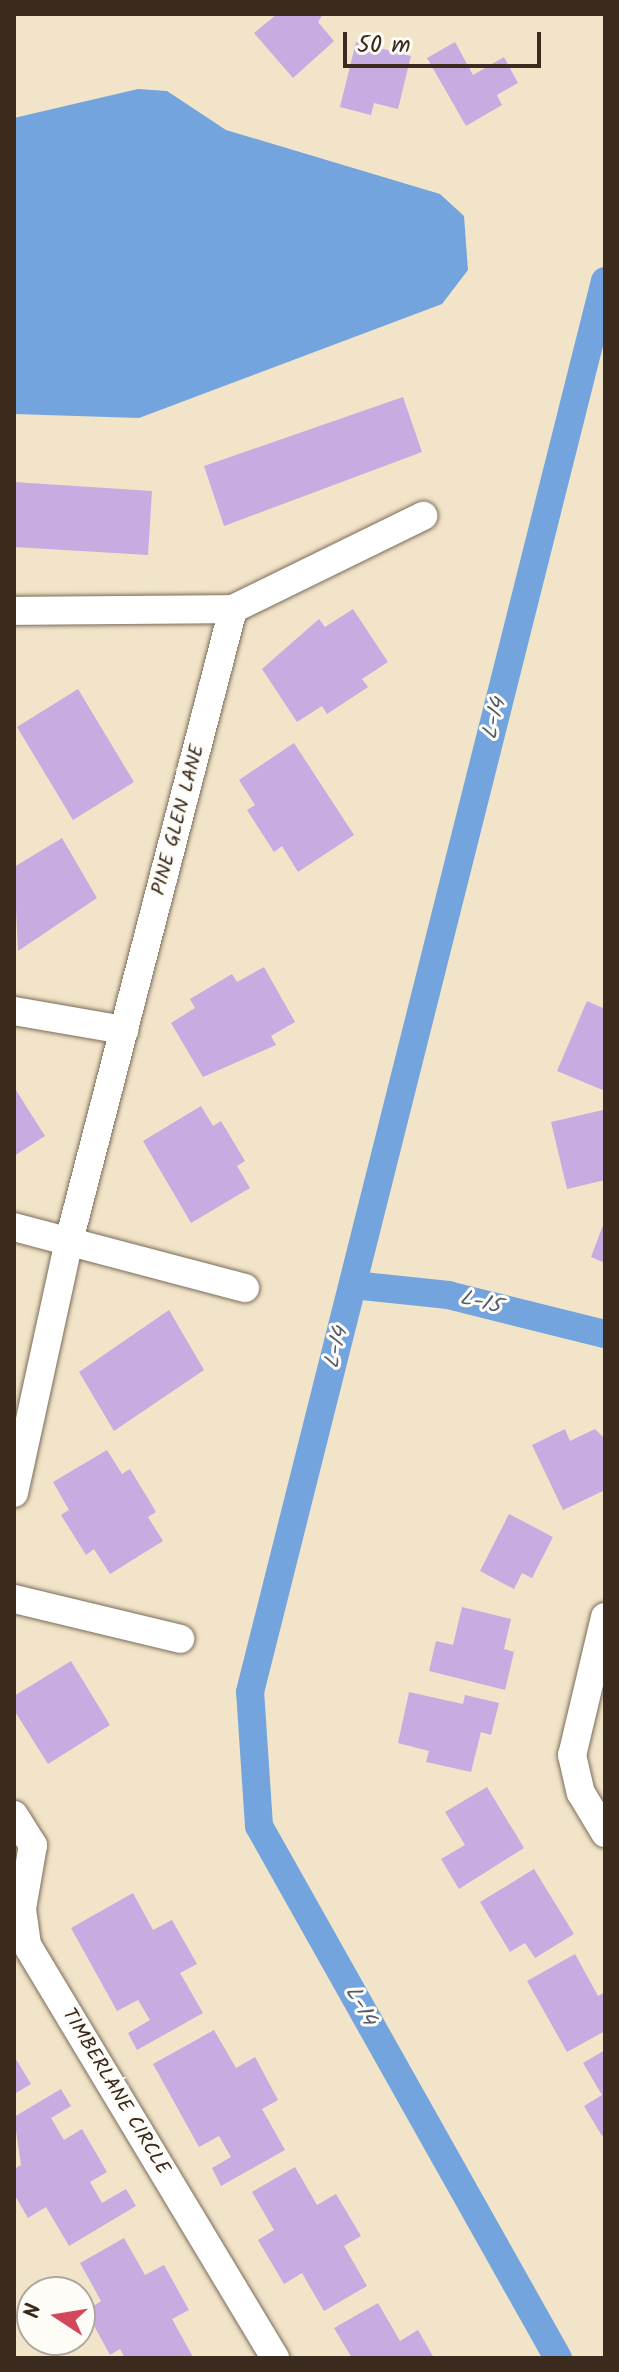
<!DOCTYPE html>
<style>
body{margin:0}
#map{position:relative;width:619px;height:2372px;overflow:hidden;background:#f1e4c8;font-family:Kalam,sans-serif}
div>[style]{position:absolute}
.water>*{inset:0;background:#74a4de}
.canal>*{height:28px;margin:-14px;padding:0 14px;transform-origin:14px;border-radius:14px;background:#74a4de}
.building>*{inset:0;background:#c6ace1}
.roads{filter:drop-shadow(0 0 2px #7b6b5a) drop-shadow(0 0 2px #7b6b5a)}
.street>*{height:28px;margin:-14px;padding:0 14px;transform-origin:14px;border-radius:14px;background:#fff}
span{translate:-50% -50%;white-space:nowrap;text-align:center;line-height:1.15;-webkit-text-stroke:6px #fdfcf7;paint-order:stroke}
.street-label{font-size:20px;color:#3b2a1e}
.water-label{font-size:22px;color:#525b6b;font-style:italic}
.frame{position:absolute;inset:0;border:16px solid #3b2a1e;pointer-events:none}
.north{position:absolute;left:16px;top:2276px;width:80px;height:80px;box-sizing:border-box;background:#fdfcf7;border:2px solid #afa8a0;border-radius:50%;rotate:282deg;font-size:22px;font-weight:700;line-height:32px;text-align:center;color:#3b2a1e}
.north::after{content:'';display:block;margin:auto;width:28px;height:36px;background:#d1495b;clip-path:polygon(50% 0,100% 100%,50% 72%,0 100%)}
.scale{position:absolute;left:343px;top:32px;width:198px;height:36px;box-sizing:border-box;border:4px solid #3b2a1e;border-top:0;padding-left:10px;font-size:24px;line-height:28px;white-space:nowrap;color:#3b2a1e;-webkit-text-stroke:6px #fdfcf7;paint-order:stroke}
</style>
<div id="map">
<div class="water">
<i style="clip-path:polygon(138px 89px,167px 91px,226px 130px,440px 194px,464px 216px,468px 270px,442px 304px,139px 418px,14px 414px,14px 118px)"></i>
</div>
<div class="canal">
<i style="left:353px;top:1285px;width:96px;rotate:6deg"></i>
<i style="left:448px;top:1295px;width:162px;rotate:14deg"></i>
<i style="left:558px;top:2358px;width:610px;rotate:-119.34deg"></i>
<i style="left:259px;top:1826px;width:134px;rotate:-93.8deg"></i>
<i style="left:250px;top:1692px;width:1455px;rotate:-75.88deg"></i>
</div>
<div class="building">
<i style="clip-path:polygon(277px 14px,323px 14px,318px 22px,334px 41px,293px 78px,254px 33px)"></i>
<i style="clip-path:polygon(356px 42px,411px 56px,398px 109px,374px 103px,371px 115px,340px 107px)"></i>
<i style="clip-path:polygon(455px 42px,473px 75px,504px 57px,518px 83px,497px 95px,502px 105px,466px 126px,427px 58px)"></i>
<i style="clip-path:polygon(403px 397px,422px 452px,224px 526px,204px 466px)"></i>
<i style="clip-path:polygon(14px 482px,152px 491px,148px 555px,14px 547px)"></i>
<i style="clip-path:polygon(353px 609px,388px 662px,362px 679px,368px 687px,327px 714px,322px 706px,297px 722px,262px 669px,319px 619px,325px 627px)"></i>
<i style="clip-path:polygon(78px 689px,134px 782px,73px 820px,17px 727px)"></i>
<i style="clip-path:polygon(294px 743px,354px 835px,298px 872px,282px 846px,274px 852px,247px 810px,255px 805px,239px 780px)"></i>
<i style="clip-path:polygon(62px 838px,97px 898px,18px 951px,14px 867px)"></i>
<i style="clip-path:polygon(264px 967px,295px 1022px,271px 1036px,276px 1045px,203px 1077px,171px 1023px,195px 1008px,190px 999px,232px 974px,237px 982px)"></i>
<i style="clip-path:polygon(587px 1001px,605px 1009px,605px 1091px,557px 1071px)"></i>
<i style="clip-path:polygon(14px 1087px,45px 1136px,14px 1156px)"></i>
<i style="clip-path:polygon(201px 1106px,213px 1126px,221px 1121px,245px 1161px,237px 1166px,250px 1188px,191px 1223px,143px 1141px)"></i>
<i style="clip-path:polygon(603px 1110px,605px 1180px,567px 1189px,551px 1122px)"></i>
<i style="clip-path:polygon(605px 1220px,605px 1263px,591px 1257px)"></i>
<i style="clip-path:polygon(169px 1310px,204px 1370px,114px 1431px,79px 1372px)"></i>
<i style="clip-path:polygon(565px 1429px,570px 1441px,595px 1429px,605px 1439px,605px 1490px,563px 1510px,532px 1445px)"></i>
<i style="clip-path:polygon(107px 1450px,122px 1474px,130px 1469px,156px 1512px,148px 1517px,163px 1541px,110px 1574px,94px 1549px,86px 1555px,61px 1515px,69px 1510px,53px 1482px)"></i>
<i style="clip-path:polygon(509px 1514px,553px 1537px,532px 1578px,522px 1573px,514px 1589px,480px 1571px)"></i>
<i style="clip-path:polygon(462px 1607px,511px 1619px,504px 1649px,514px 1652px,505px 1690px,429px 1671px,436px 1641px,453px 1645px)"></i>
<i style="clip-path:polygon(71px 1661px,110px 1725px,48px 1764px,14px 1710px,14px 1696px)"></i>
<i style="clip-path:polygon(409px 1692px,463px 1704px,465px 1695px,499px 1703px,491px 1735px,481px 1732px,471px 1772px,426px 1762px,429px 1751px,398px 1743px)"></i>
<i style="clip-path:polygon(487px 1787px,524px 1848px,459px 1889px,441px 1859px,465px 1845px,445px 1812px)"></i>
<i style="clip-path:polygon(534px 1869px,574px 1934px,535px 1958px,525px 1943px,510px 1952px,480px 1902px)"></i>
<i style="clip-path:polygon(133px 1893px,153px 1930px,172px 1920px,197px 1964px,180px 1973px,203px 2013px,137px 2050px,128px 2033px,150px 2020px,138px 2000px,117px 2011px,71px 1928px)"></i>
<i style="clip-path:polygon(575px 1954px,598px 1996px,605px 1992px,605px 2031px,567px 2052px,527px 1981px)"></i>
<i style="clip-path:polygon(214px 2030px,236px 2068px,255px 2057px,278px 2100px,262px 2109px,285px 2150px,221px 2186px,212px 2168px,231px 2157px,219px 2136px,199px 2147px,153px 2064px)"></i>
<i style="clip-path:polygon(605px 2050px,605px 2134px,602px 2136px,584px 2106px,602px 2095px,583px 2063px)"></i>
<i style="clip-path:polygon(14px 2056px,31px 2084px,14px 2094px)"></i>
<i style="clip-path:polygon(61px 2089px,71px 2106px,51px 2118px,64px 2140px,82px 2129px,107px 2172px,90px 2182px,102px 2203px,126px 2189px,136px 2206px,69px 2246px,46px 2207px,28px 2218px,14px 2194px,14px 2169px,21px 2165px,14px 2117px)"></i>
<i style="clip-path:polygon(295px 2167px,317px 2205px,336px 2194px,361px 2236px,344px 2246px,367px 2286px,324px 2311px,302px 2273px,284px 2284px,258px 2240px,274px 2230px,252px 2192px)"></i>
<i style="clip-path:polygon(124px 2238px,145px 2275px,164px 2265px,189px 2310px,172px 2319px,193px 2357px,125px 2358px,120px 2349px,110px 2355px,86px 2311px,101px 2301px,80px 2263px)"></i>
<i style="clip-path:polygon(378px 2303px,400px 2341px,418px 2330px,434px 2358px,352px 2358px,334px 2328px)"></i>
</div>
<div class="roads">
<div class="street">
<i style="left:14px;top:611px;width:219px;rotate:-0.5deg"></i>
<i style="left:233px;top:609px;width:212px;rotate:-26.1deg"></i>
<i style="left:14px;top:1011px;width:112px;rotate:9.8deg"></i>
<i style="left:14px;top:1227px;width:239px;rotate:14.8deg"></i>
<i style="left:14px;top:1493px;width:258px;rotate:-77.7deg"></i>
<i style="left:69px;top:1241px;width:653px;rotate:-75.45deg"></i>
<i style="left:14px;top:1599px;width:171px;rotate:13.5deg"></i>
<i style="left:605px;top:1617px;width:142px;rotate:103.4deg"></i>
<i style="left:572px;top:1755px;width:39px;rotate:77deg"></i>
<i style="left:581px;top:1793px;width:47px;rotate:59deg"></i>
<i style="left:14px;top:1815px;width:36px;rotate:58deg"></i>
<i style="left:33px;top:1845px;width:65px;rotate:99.8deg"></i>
<i style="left:22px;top:1909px;width:36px;rotate:82deg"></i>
<i style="left:27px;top:1945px;width:482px;rotate:59deg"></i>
</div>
</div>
<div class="street-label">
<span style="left:179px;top:820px;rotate:-75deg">PINE GLEN LANE</span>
<span style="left:115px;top:2092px;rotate:59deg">TIMBERLANE CIRCLE</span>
</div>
<div class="water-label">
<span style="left:495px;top:719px;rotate:-76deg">L-14</span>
<span style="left:480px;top:1303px;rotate:14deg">L-15</span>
<span style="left:337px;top:1348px;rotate:-76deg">L-14</span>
<span style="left:360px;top:2006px;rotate:61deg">L-14</span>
</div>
<div class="frame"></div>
<div class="north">N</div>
<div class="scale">50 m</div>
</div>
